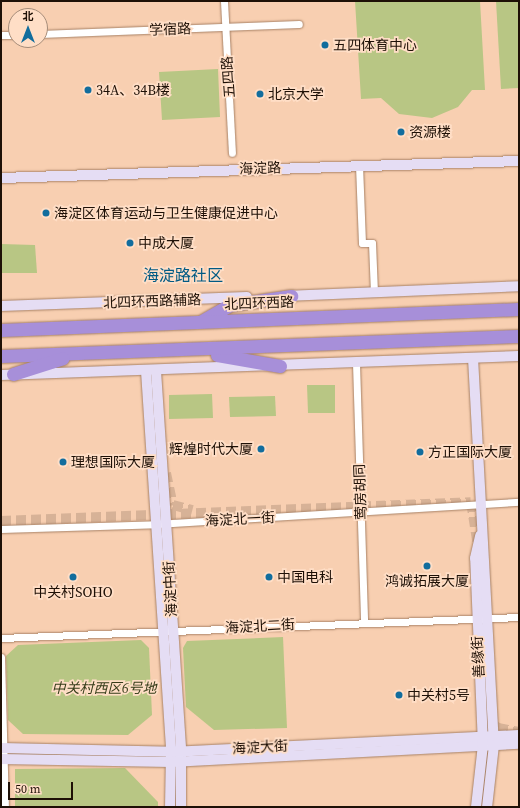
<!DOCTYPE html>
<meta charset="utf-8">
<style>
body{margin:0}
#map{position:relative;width:520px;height:808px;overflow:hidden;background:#f8cfb1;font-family:"Source Serif 4","Noto Sans SC",serif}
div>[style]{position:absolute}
.green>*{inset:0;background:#b8c684}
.secondary-tunnel>*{height:10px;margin-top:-5px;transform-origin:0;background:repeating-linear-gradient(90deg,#d7b297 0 10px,transparent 0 15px)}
.roads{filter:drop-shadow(0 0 1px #a88266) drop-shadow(0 0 1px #a88266)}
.street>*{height:7px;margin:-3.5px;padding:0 3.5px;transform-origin:3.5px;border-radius:3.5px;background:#fff}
.secondary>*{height:10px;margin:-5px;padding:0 5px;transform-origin:5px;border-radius:5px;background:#e5ddf4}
.highway>*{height:13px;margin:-6.5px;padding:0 6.5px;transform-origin:6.5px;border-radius:6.5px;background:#a78fd9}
.dots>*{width:11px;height:11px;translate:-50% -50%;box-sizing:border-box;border:2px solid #ffdec6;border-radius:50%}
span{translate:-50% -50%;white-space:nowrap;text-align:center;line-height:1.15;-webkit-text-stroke:3.5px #ffdec6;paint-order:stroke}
.street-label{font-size:14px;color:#1e1006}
.poi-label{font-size:14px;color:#1e1006}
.left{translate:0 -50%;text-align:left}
.right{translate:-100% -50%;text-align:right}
.park-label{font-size:14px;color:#353c19;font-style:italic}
.quarter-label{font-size:16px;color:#005a84}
.frame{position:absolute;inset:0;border:2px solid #1e1006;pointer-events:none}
.north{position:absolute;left:8px;top:8px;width:40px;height:40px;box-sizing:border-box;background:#ffdec6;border:1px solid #a58c79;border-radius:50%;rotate:0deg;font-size:11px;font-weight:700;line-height:16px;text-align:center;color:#1e1006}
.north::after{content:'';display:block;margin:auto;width:14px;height:18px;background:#126d9d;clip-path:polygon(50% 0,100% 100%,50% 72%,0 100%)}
.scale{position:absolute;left:8px;top:782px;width:65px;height:18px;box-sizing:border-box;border:2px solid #1e1006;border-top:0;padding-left:5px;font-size:12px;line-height:14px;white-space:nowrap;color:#1e1006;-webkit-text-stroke:3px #ffdec6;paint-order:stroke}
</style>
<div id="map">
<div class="green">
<i style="clip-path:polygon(355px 1px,480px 1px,485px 90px,472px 90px,458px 107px,432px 118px,399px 114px,381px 98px,361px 99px)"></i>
<i style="clip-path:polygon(496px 1px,519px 1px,519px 88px,501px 89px)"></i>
<i style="clip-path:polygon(218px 69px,220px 117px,162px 120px,159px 72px)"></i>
<i style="clip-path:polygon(1px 244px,35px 245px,37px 273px,1px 273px)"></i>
<i style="clip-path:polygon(307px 385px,335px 385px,335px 413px,308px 413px)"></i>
<i style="clip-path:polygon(212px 394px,213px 418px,169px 419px,169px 395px)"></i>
<i style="clip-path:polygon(275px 396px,276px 416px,230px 417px,229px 397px)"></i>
<i style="clip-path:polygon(283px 637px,287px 728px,214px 730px,186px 707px,183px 648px,187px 641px)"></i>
<i style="clip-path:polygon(141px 640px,149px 648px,152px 715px,128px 735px,23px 734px,8px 720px,6px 656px,18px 645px)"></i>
<i style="clip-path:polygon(125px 768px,158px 802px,158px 807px,15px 807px,15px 769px)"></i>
</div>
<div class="secondary-tunnel">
<i style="left:166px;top:473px;width:33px;rotate:78deg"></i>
<i style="left:173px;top:505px;width:20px;rotate:15deg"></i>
<i style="left:1px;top:521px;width:470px;rotate:-2.3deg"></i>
<i style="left:471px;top:502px;width:45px;rotate:81deg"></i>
<i style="left:486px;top:699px;width:24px;rotate:78deg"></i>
<i style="left:491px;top:722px;width:9px;rotate:41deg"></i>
<i style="left:498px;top:728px;width:21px;rotate:11deg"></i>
<i style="left:481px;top:807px;width:61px;rotate:-84.4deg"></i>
</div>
<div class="roads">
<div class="street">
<i style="left:224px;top:1px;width:152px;rotate:87deg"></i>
<i style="left:40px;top:34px;width:259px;rotate:-2.2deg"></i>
<i style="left:1px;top:35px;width:15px"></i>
<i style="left:359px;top:165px;width:78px;rotate:87.8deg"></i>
<i style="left:362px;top:243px;width:10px"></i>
<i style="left:372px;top:243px;width:50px;rotate:87.7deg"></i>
<i style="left:356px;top:363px;width:258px;rotate:88.2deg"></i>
<i style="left:1px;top:529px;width:155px;rotate:-1.8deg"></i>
<i style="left:156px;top:524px;width:364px;rotate:-3.5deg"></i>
<i style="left:1px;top:638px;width:518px;rotate:-2.32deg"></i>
<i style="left:1px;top:657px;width:150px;rotate:88.5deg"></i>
</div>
<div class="secondary">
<i style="left:1px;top:178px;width:518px;rotate:-1.88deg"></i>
<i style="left:285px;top:296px;width:234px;rotate:-2.4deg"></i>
<i style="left:1px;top:306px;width:246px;rotate:-2.1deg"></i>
<i style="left:473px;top:358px;width:388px;rotate:86.9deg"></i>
<i style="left:494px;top:745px;width:62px;rotate:96.4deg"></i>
<i style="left:146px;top:371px;width:382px;rotate:86.2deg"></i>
<i style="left:171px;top:752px;width:55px;rotate:91deg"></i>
<i style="left:156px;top:371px;width:381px;rotate:86.2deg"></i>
<i style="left:181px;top:751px;width:56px;rotate:90deg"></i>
<i style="left:1px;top:375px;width:518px;rotate:-2.1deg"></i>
<i style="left:1px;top:748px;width:170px;rotate:1.3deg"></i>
<i style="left:171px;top:752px;width:348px;rotate:-2.8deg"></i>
<i style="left:1px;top:759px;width:170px;rotate:1deg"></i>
<i style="left:171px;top:762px;width:348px;rotate:-3deg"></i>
<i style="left:476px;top:807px;width:62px;rotate:-83.6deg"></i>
<i style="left:483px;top:745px;width:187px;rotate:-92.4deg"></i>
<i style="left:475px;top:558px;width:23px;rotate:-77deg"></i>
</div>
<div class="highway">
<i style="left:202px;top:321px;width:32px;rotate:-30deg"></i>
<i style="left:230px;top:305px;width:62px;rotate:-8.4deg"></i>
<i style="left:1px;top:330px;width:518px;rotate:-2.32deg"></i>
<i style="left:217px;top:355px;width:64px;rotate:9.9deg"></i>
<i style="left:1px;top:356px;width:518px;rotate:-2.21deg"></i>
<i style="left:13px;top:374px;width:52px;rotate:-17.7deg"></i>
</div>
</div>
<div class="dots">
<i style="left:325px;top:45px;background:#126d9d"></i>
<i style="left:88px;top:90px;background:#126d9d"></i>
<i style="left:260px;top:94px;background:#126d9d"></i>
<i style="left:401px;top:132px;background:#126d9d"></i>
<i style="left:46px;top:213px;background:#126d9d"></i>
<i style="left:130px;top:243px;background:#126d9d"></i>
<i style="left:261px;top:449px;background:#126d9d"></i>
<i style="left:420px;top:452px;background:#126d9d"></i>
<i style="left:63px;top:462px;background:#126d9d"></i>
<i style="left:427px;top:566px;background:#126d9d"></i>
<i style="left:73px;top:577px;background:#126d9d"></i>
<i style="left:269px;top:577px;background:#126d9d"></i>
<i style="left:399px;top:695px;background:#126d9d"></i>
</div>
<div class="street-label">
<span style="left:170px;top:29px;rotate:-2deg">学宿路</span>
<span style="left:228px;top:77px;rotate:-94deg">五四路</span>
<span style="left:260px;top:168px;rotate:-2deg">海淀路</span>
<span style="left:152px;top:301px;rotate:-2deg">北四环西路辅路</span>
<span style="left:259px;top:303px;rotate:-2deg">北四环西路</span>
<span style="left:360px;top:492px;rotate:-92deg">莺房胡同</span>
<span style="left:240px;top:519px;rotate:-3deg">海淀北一街</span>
<span style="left:170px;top:589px;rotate:-93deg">海淀中街</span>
<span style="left:260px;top:626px;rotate:-3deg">海淀北二街</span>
<span style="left:478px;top:657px;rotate:-93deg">善缘街</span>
<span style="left:260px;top:747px;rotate:-3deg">海淀大街</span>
</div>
<div class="poi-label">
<span class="left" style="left:333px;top:45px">五四体育中心</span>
<span class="left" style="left:96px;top:90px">34A、34B楼</span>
<span class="left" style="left:268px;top:94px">北京大学</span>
<span class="left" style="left:409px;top:132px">资源楼</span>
<span class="left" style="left:54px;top:213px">海淀区体育运动与卫生健康促进中心</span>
<span class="left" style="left:138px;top:243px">中成大厦</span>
<span class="right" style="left:253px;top:449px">辉煌时代大厦</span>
<span class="left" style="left:428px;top:452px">方正国际大厦</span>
<span class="left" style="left:71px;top:462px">理想国际大厦</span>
<span class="left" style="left:277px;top:577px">中国电科</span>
<span style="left:427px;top:581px">鸿诚拓展大厦</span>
<span style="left:73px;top:592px">中关村SOHO</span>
<span class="left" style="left:407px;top:695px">中关村5号</span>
</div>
<div class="park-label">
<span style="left:104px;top:688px">中关村西区6号地</span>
</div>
<div class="quarter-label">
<span style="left:183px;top:275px">海淀路社区</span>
</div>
<div class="frame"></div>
<div class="north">北</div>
<div class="scale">50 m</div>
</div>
